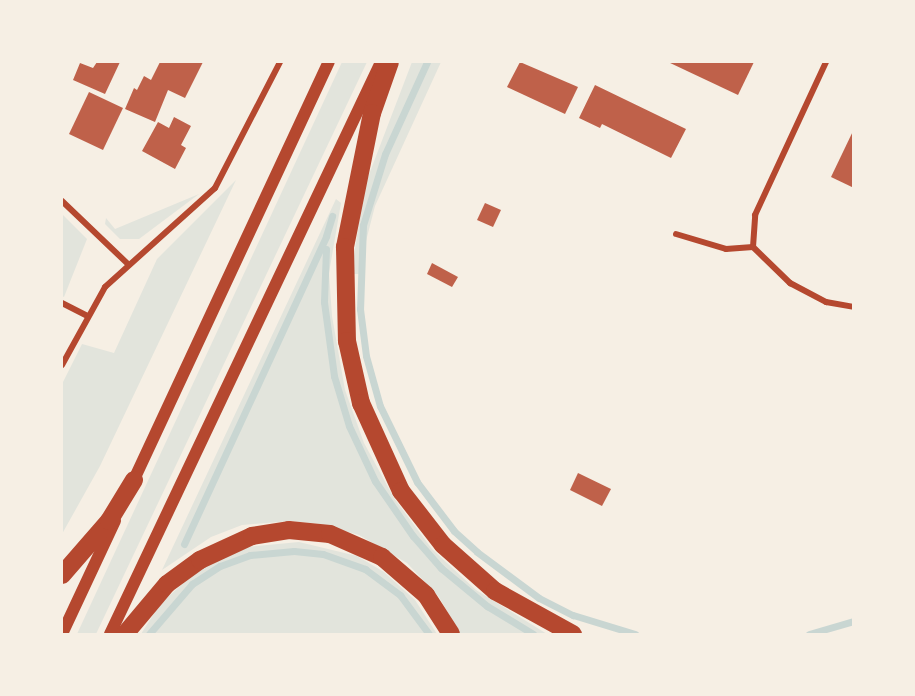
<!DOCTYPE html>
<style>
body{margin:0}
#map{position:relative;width:915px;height:696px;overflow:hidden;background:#f6efe4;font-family:Commissioner,sans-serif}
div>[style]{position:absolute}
.green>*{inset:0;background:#e2e4dc}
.stream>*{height:7px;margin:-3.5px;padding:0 3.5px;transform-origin:3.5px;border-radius:3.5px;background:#c9d6d2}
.building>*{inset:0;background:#bf614a}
.minor>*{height:6px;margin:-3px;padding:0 3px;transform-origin:3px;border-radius:3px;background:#b5482f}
.secondary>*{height:12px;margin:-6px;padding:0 6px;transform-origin:6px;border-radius:6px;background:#b5482f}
.motorway>*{height:18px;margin:-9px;padding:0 9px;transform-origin:9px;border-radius:9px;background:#b5482f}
span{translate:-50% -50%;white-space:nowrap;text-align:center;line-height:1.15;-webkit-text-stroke:6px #f6efe4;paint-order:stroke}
.frame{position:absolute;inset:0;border:63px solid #f6efe4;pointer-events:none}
</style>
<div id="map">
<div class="green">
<i style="clip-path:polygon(342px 62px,367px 62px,96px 634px,77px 634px)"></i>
<i style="clip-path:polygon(412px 62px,441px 62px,375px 206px,366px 241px,364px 274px,351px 274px,365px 185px)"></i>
<i style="clip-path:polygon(236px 180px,100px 466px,62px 534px,62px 384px,82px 344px,114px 353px,157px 259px)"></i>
<i style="clip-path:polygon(199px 194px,139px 239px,120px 239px,105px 224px,106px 218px,115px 229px)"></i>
<i style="clip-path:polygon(336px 199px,341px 203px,329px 273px,332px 316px,345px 390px,364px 443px,394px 498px,432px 549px,476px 590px,547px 634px,460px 634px,439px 597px,407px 563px,359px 535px,320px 524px,291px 521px,242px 525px,211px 537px,162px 570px)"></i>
<i style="clip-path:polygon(62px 214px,87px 239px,64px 297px,62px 296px)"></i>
<i style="clip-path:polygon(299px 542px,357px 556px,384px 572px,415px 600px,437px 634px,141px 634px,160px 604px,198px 570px,246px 547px)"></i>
</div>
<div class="stream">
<i style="left:427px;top:62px;width:101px;rotate:114.5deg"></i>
<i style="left:385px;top:154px;width:74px;rotate:107.2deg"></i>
<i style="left:363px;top:225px;width:84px;rotate:92deg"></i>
<i style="left:360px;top:309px;width:47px;rotate:82.7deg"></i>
<i style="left:366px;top:356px;width:52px;rotate:74.4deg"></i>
<i style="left:380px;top:406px;width:85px;rotate:64deg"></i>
<i style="left:417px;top:482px;width:61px;rotate:52.9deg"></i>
<i style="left:454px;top:531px;width:31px;rotate:42deg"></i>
<i style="left:477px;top:552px;width:77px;rotate:36.6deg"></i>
<i style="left:539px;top:598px;width:38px;rotate:27deg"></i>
<i style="left:573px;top:615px;width:65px;rotate:17deg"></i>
<i style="left:326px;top:249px;width:53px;rotate:92.2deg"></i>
<i style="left:324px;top:302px;width:75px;rotate:82.3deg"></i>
<i style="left:334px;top:376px;width:52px;rotate:73.3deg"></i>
<i style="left:349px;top:426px;width:61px;rotate:64.7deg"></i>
<i style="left:375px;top:481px;width:67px;rotate:55.4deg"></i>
<i style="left:413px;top:536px;width:43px;rotate:48.8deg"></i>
<i style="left:441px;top:568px;width:60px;rotate:39.6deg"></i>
<i style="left:487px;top:606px;width:54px;rotate:31.3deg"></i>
<i style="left:184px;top:544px;width:339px;rotate:-65.2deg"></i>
<i style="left:326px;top:236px;width:21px;rotate:-73deg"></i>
<i style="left:149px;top:634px;width:66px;rotate:-49.3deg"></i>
<i style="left:192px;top:584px;width:33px;rotate:-33deg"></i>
<i style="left:220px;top:566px;width:32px;rotate:-20deg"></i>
<i style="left:250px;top:555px;width:44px;rotate:-5.2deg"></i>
<i style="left:294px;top:551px;width:29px;rotate:6deg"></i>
<i style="left:323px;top:554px;width:45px;rotate:19.7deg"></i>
<i style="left:365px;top:569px;width:44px;rotate:36.6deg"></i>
<i style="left:400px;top:595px;width:49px;rotate:53.4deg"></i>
<i style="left:809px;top:634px;width:47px;rotate:-16.1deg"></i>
</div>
<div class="building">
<i style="clip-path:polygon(97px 62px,120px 62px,105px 94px,73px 80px,80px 63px,93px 68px)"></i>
<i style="clip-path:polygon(160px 62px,203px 62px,185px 98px,168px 90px,155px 122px,125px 109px,134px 88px,137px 90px,144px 76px,151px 80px)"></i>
<i style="clip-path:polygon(520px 62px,578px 87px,565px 114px,507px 87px)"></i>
<i style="clip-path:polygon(668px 62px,754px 62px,738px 95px)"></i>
<i style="clip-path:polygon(595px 85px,686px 129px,671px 158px,602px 124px,600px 128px,579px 118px)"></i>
<i style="clip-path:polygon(89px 92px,123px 108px,103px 150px,69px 134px)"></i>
<i style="clip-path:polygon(174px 117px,191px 126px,181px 145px,186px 148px,175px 169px,142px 151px,158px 122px,169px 128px)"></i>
<i style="clip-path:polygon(854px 129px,854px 188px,831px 177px)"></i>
<i style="clip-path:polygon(485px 203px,501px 210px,493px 227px,477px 220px)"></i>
<i style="clip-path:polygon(432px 263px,458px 277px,452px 287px,427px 274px)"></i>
<i style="clip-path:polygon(578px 473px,611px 489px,602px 506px,570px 490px)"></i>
</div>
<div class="minor">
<i style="left:62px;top:201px;width:91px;rotate:43.7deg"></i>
<i style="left:676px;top:234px;width:52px;rotate:16.7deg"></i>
<i style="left:726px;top:249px;width:27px;rotate:-4deg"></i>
<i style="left:753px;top:247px;width:32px;rotate:-86deg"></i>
<i style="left:755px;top:215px;width:169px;rotate:-65.1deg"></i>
<i style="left:753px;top:247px;width:52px;rotate:44.2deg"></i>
<i style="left:790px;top:283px;width:41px;rotate:27.8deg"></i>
<i style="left:826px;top:302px;width:28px;rotate:10deg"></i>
<i style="left:62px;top:303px;width:27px;rotate:27deg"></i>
<i style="left:62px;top:365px;width:89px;rotate:-61.1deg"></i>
<i style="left:105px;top:287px;width:148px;rotate:-42deg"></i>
<i style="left:215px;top:188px;width:142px;rotate:-62.7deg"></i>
</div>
<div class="secondary">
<i style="left:131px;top:486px;width:468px;rotate:-65deg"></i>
<i style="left:62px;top:634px;width:125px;rotate:-64.9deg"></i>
<i style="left:110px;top:634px;width:633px;rotate:-64.65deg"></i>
</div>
<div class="motorway">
<i style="left:390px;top:62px;width:54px;rotate:109.4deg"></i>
<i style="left:372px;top:113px;width:137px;rotate:101.4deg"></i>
<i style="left:345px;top:247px;width:94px;rotate:88.8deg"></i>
<i style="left:347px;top:341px;width:64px;rotate:77.3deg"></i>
<i style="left:361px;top:403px;width:97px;rotate:65.6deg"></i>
<i style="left:401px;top:491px;width:68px;rotate:52.1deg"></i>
<i style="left:443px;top:545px;width:69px;rotate:41.5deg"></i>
<i style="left:495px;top:591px;width:89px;rotate:28.9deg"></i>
<i style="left:62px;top:575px;width:72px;rotate:-49deg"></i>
<i style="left:109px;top:521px;width:48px;rotate:-58.6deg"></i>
<i style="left:125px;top:634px;width:65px;rotate:-50deg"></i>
<i style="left:167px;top:584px;width:41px;rotate:-36deg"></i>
<i style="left:200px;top:560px;width:57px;rotate:-24.8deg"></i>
<i style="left:252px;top:536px;width:37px;rotate:-9deg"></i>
<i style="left:289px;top:530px;width:41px;rotate:5.6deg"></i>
<i style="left:330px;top:534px;width:57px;rotate:23.9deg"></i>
<i style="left:382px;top:557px;width:58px;rotate:40.8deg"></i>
<i style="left:426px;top:595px;width:46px;rotate:57.3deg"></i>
</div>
<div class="frame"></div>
</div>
